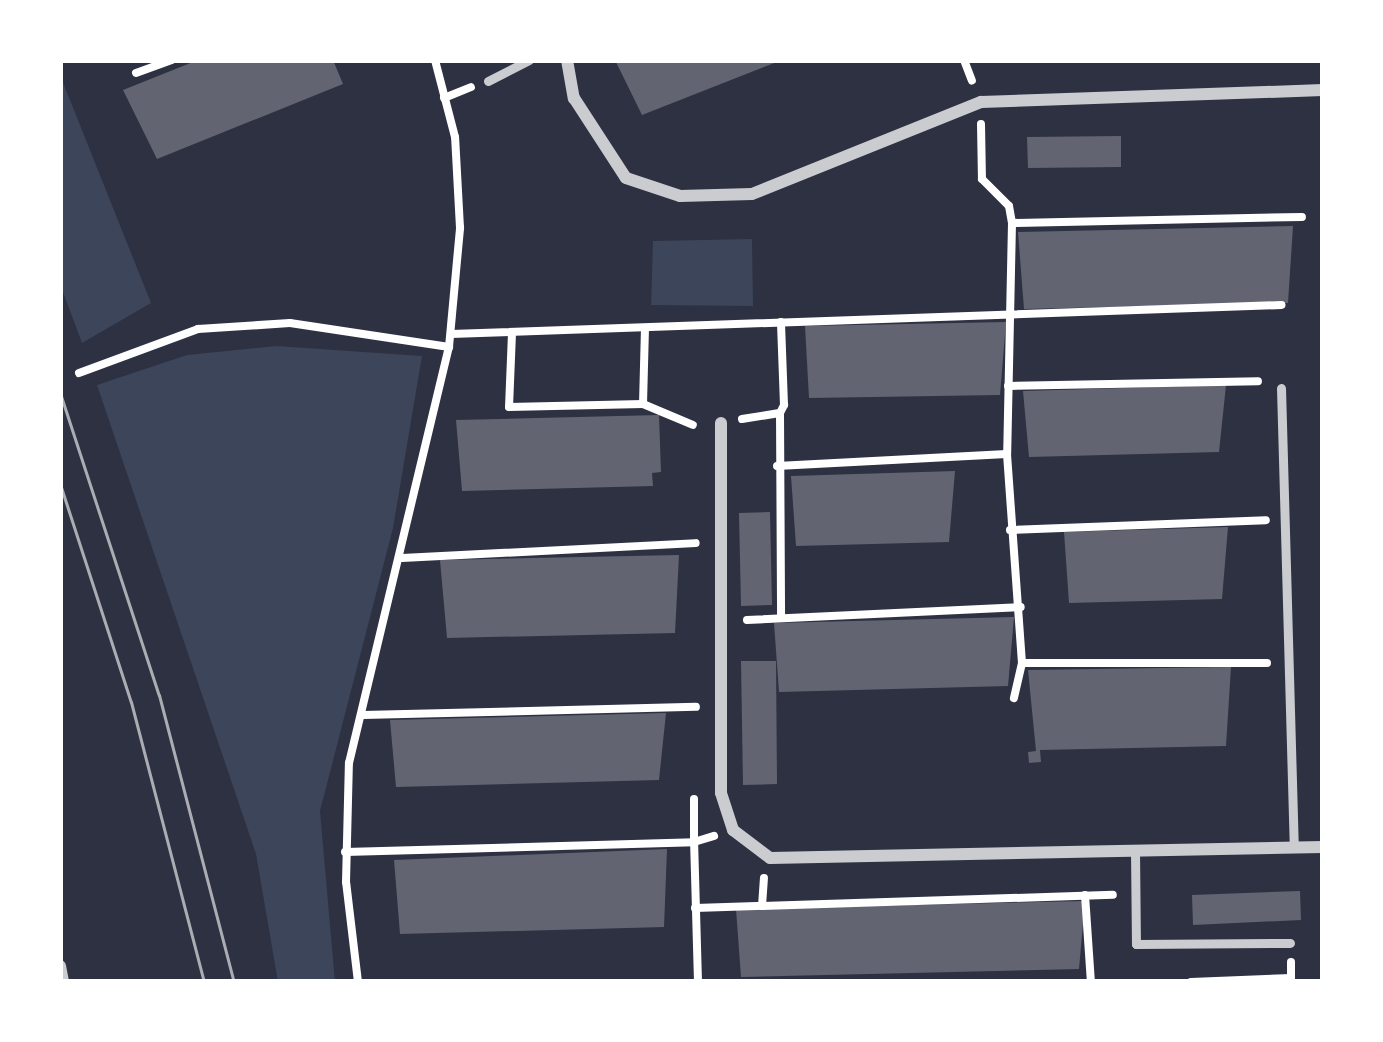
<!DOCTYPE html>
<style>
body{margin:0}
#map{position:relative;width:1383px;height:1042px;overflow:hidden;background:#2d3142;font-family:"Fira Sans Condensed",sans-serif}
div>[style]{position:absolute}
.green>*{inset:0;background:#3c4559}
.building>*{inset:0;background:#626471}
.path>*{height:8px;margin:-4px;padding:0 4px;transform-origin:4px;border-radius:4px;background:#fff}
.service>*{height:9px;margin:-4.5px;padding:0 4.5px;transform-origin:4.5px;border-radius:4.5px;background:#caccd0}
.minor>*{height:12px;margin:-6px;padding:0 6px;transform-origin:6px;border-radius:6px;background:#caccd0}
.tram>*{height:3px;margin:-1.5px;padding:0 1.5px;transform-origin:1.5px;border-radius:1.5px;background:#abadb3}
span{translate:-50% -50%;white-space:nowrap;text-align:center;line-height:1.15;-webkit-text-stroke:12px #fff;paint-order:stroke}
.frame{position:absolute;inset:0;border:63px solid #fff;pointer-events:none}
</style>
<div id="map">
<div class="green">
<i style="clip-path:polygon(60px 75px,151px 303px,82px 343px,60px 284px)"></i>
<i style="clip-path:polygon(752px 239px,753px 306px,651px 305px,653px 241px)"></i>
<i style="clip-path:polygon(277px 346px,422px 356px,393px 528px,320px 811px,335px 982px,278px 982px,256px 854px,97px 385px,187px 355px)"></i>
</div>
<div class="building">
<i style="clip-path:polygon(198px 60px,333px 60px,343px 84px,157px 159px,123px 90px)"></i>
<i style="clip-path:polygon(615px 60px,782px 60px,642px 115px)"></i>
<i style="clip-path:polygon(1121px 136px,1121px 167px,1028px 168px,1027px 137px)"></i>
<i style="clip-path:polygon(1293px 226px,1288px 303px,1024px 309px,1018px 232px)"></i>
<i style="clip-path:polygon(1006px 322px,1000px 395px,809px 398px,805px 326px)"></i>
<i style="clip-path:polygon(1226px 385px,1219px 452px,1029px 457px,1023px 391px)"></i>
<i style="clip-path:polygon(659px 415px,661px 472px,652px 473px,653px 486px,462px 491px,456px 420px)"></i>
<i style="clip-path:polygon(955px 471px,949px 542px,796px 546px,791px 476px)"></i>
<i style="clip-path:polygon(770px 512px,772px 605px,741px 606px,739px 513px)"></i>
<i style="clip-path:polygon(1228px 527px,1222px 599px,1069px 603px,1064px 532px)"></i>
<i style="clip-path:polygon(679px 555px,675px 633px,447px 638px,440px 560px)"></i>
<i style="clip-path:polygon(1014px 617px,1008px 686px,779px 692px,774px 623px)"></i>
<i style="clip-path:polygon(741px 661px,776px 661px,777px 784px,743px 785px)"></i>
<i style="clip-path:polygon(1231px 667px,1226px 746px,1040px 750px,1041px 762px,1029px 763px,1028px 752px,1036px 751px,1028px 670px)"></i>
<i style="clip-path:polygon(666px 713px,659px 780px,396px 787px,390px 720px)"></i>
<i style="clip-path:polygon(667px 849px,664px 927px,400px 934px,394px 860px)"></i>
<i style="clip-path:polygon(1300px 891px,1301px 920px,1193px 925px,1192px 895px)"></i>
<i style="clip-path:polygon(1085px 901px,1079px 969px,741px 977px,736px 909px)"></i>
</div>
<div class="path">
<i style="left:964px;top:60px;width:22px;rotate:69deg"></i>
<i style="left:136px;top:73px;width:38px;rotate:-20deg"></i>
<i style="left:444px;top:98px;width:29px;rotate:-22deg"></i>
<i style="left:981px;top:124px;width:55px;rotate:89deg"></i>
<i style="left:982px;top:179px;width:38px;rotate:45deg"></i>
<i style="left:1009px;top:206px;width:17px;rotate:80deg"></i>
<i style="left:1012px;top:223px;width:231px;rotate:91.2deg"></i>
<i style="left:1007px;top:454px;width:210px;rotate:85.9deg"></i>
<i style="left:1022px;top:663px;width:36px;rotate:103deg"></i>
<i style="left:1012px;top:223px;width:290px;rotate:-1.2deg"></i>
<i style="left:512px;top:333px;width:74px;rotate:92.3deg"></i>
<i style="left:509px;top:407px;width:134px;rotate:-1.3deg"></i>
<i style="left:643px;top:404px;width:74px;rotate:-88.5deg"></i>
<i style="left:451px;top:334px;width:831px;rotate:-2deg"></i>
<i style="left:79px;top:373px;width:127px;rotate:-20.3deg"></i>
<i style="left:198px;top:329px;width:92px;rotate:-3.7deg"></i>
<i style="left:290px;top:323px;width:161px;rotate:8.6deg"></i>
<i style="left:1008px;top:386px;width:250px;rotate:-1.1deg"></i>
<i style="left:643px;top:404px;width:54px;rotate:22.8deg"></i>
<i style="left:780px;top:413px;width:204px;rotate:89.7deg"></i>
<i style="left:742px;top:419px;width:38px;rotate:-9deg"></i>
<i style="left:780px;top:413px;width:9px;rotate:-63deg"></i>
<i style="left:784px;top:405px;width:83px;rotate:-92.1deg"></i>
<i style="left:777px;top:466px;width:230px;rotate:-3deg"></i>
<i style="left:1010px;top:530px;width:256px;rotate:-2.2deg"></i>
<i style="left:402px;top:558px;width:294px;rotate:-2.9deg"></i>
<i style="left:747px;top:620px;width:274px;rotate:-2.7deg"></i>
<i style="left:1022px;top:663px;width:245px"></i>
<i style="left:363px;top:715px;width:333px;rotate:-1.4deg"></i>
<i style="left:345px;top:852px;width:349px;rotate:-1.6deg"></i>
<i style="left:694px;top:842px;width:43px;rotate:-90deg"></i>
<i style="left:1085px;top:895px;width:87px;rotate:86.1deg"></i>
<i style="left:762px;top:906px;width:28px;rotate:-86deg"></i>
<i style="left:695px;top:908px;width:418px;rotate:-1.8deg"></i>
<i style="left:358px;top:982px;width:101px;rotate:-96.8deg"></i>
<i style="left:346px;top:882px;width:119px;rotate:-88.6deg"></i>
<i style="left:349px;top:763px;width:428px;rotate:-76.5deg"></i>
<i style="left:449px;top:347px;width:120px;rotate:-84.7deg"></i>
<i style="left:460px;top:228px;width:91px;rotate:-93.1deg"></i>
<i style="left:455px;top:137px;width:80px;rotate:-104.6deg"></i>
<i style="left:698px;top:982px;width:140px;rotate:-91.6deg"></i>
<i style="left:694px;top:842px;width:21px;rotate:-17deg"></i>
<i style="left:1191px;top:982px;width:100px;rotate:-2.3deg"></i>
<i style="left:1291px;top:978px;width:16px;rotate:-90deg"></i>
</div>
<div class="service">
<i style="left:488px;top:81px;width:46px;rotate:-27.1deg"></i>
<i style="left:1281px;top:388px;width:460px;rotate:88.4deg"></i>
<i style="left:1135px;top:851px;width:93px;rotate:89.4deg"></i>
<i style="left:1136px;top:944px;width:154px;rotate:-0.4deg"></i>
</div>
<div class="minor">
<i style="left:567px;top:60px;width:39px;rotate:80deg"></i>
<i style="left:574px;top:98px;width:95px;rotate:57deg"></i>
<i style="left:626px;top:178px;width:57px;rotate:18.4deg"></i>
<i style="left:680px;top:196px;width:72px;rotate:-1.6deg"></i>
<i style="left:752px;top:194px;width:247px;rotate:-21.9deg"></i>
<i style="left:981px;top:102px;width:342px;rotate:-2deg"></i>
<i style="left:721px;top:423px;width:370px;rotate:90deg"></i>
<i style="left:721px;top:793px;width:39px;rotate:72deg"></i>
<i style="left:733px;top:830px;width:46px;rotate:37.1deg"></i>
<i style="left:770px;top:858px;width:553px;rotate:-1.14deg"></i>
<i style="left:60px;top:966px;width:16px;rotate:79deg"></i>
</div>
<div class="tram">
<i style="left:60px;top:393px;width:318px;rotate:71.9deg"></i>
<i style="left:159px;top:695px;width:297px;rotate:75.4deg"></i>
<i style="left:60px;top:484px;width:229px;rotate:72deg"></i>
<i style="left:131px;top:702px;width:289px;rotate:75.4deg"></i>
</div>
<div class="frame"></div>
</div>
